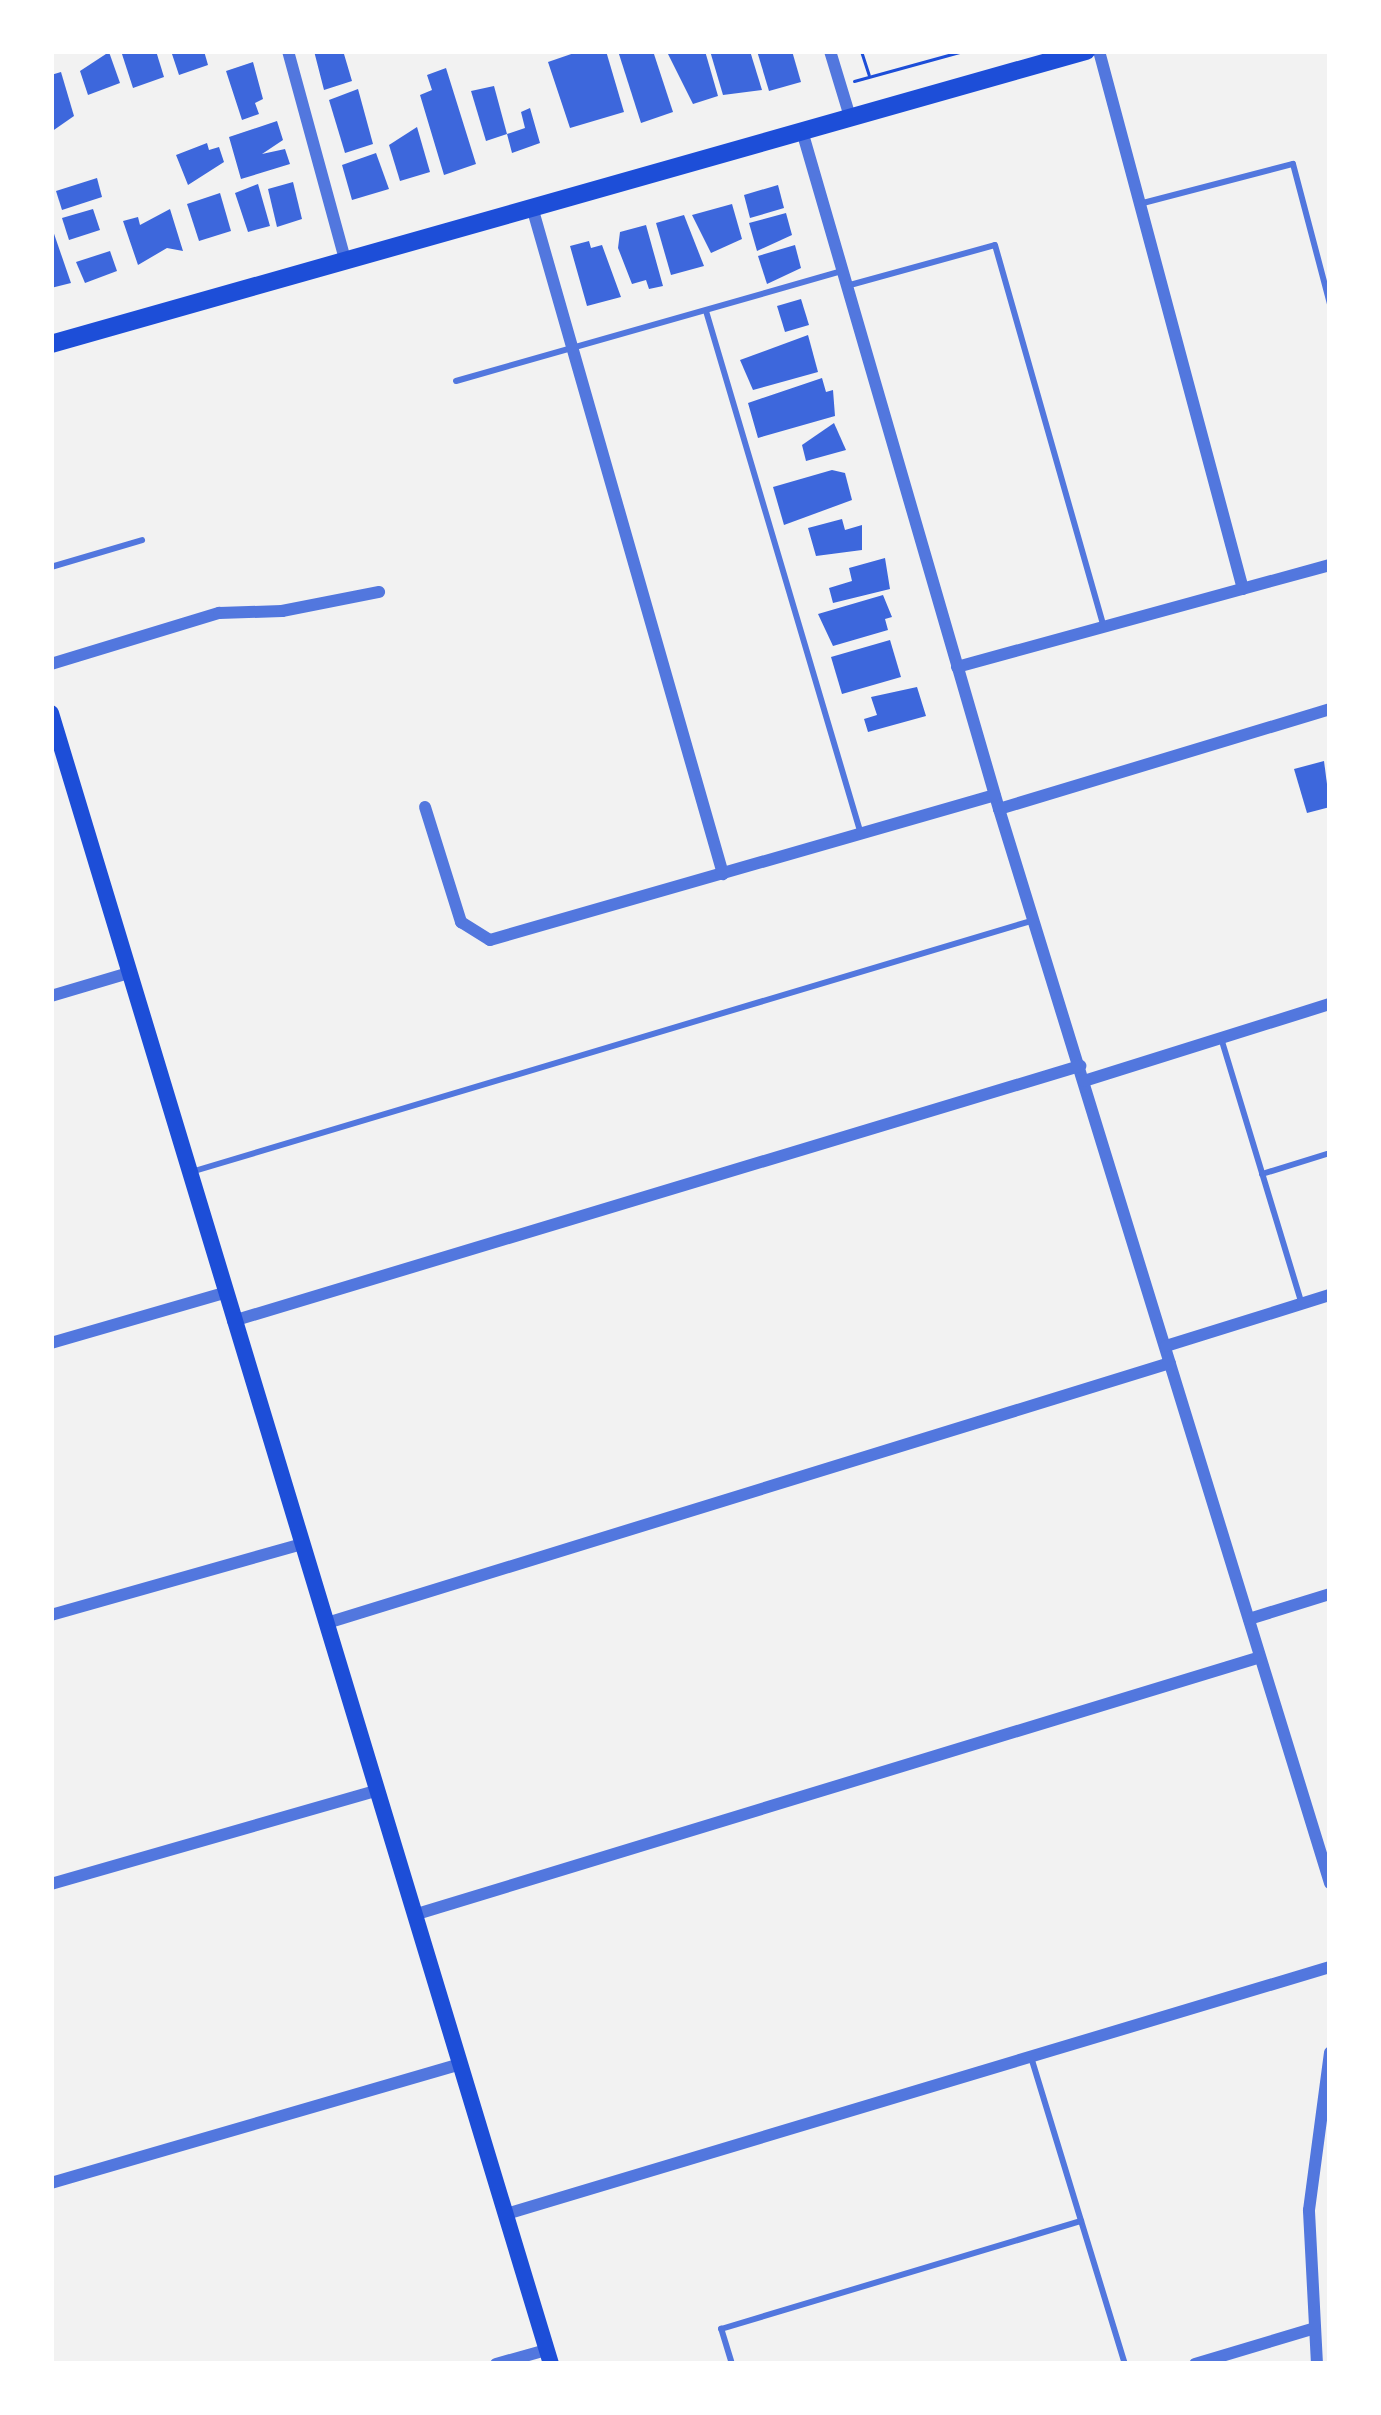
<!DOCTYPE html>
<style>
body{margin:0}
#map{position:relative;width:1381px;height:2415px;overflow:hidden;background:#f2f2f2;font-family:Arial,sans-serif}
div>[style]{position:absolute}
.building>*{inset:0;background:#3d67dc}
.path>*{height:3px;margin:-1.5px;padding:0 1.5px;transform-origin:1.5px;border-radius:1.5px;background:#1d4ed8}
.service>*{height:6px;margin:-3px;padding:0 3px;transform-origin:3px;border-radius:3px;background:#5277de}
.minor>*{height:12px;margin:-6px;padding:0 6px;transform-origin:6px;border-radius:6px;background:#5277de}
.secondary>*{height:16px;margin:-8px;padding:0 8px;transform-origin:8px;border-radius:8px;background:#1d4ed8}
.primary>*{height:18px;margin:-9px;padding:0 9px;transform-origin:9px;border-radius:9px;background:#1d4ed8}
span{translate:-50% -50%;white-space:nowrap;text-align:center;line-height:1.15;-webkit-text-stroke:9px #fff;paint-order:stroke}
.frame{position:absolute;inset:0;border:54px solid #fff;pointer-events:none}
</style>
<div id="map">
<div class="building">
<i style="clip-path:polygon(121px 51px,156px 51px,164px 77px,133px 88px)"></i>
<i style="clip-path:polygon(171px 51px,204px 51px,208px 65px,179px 75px)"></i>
<i style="clip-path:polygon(314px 51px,351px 51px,344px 54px,352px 81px,324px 90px)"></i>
<i style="clip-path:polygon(580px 51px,606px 51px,624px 112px,570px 128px,548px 62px)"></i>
<i style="clip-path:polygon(618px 51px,653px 51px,673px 112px,641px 123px)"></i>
<i style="clip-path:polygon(705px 51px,718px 96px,693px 104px,668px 54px)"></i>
<i style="clip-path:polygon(710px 51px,750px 51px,762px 90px,723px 95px)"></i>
<i style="clip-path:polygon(757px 51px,792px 51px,801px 82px,769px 91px)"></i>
<i style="clip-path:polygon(109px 52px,120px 83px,88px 95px,80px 71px)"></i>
<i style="clip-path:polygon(253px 62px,263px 99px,255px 103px,259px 114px,242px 120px,226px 71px)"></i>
<i style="clip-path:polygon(446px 68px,476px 164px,444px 175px,420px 95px,432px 90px,427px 75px)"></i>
<i style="clip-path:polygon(61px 72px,74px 116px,51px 132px,51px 75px)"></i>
<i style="clip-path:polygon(494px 86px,507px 134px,486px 141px,471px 91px)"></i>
<i style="clip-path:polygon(358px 89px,373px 144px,345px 153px,329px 100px)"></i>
<i style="clip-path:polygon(530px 108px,540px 143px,512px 153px,507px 134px,525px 128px,521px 112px)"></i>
<i style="clip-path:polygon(277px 121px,283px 140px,262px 154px,285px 149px,290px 164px,241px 179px,229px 137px)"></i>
<i style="clip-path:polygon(417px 127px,430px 172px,400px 181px,389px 145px)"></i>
<i style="clip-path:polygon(207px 143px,209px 150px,219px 147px,224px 162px,188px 185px,176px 155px)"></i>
<i style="clip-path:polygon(376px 153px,389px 189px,352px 200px,342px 165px)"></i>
<i style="clip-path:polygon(97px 178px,102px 197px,62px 210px,56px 191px)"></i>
<i style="clip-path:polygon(293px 182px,302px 219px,277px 227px,268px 189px)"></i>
<i style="clip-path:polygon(258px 184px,270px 226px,248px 232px,235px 193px)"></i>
<i style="clip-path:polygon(778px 185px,784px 208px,750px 218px,744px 195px)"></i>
<i style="clip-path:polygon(220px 193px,231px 231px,199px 241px,187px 204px)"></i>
<i style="clip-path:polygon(732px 204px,742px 239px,711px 253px,692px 215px)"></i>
<i style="clip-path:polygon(93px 209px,100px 230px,69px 240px,62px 218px)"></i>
<i style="clip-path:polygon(170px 209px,183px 251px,167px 248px,138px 265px,123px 221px,138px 217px,140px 225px)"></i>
<i style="clip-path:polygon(786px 213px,792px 235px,757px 251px,749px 223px)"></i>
<i style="clip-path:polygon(684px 215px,704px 266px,671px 275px,656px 223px)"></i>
<i style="clip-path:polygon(51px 225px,71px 283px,51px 288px)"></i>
<i style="clip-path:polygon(646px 225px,663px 286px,649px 289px,646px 280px,632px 284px,618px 248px,620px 232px)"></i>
<i style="clip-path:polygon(589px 241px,591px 248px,602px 245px,621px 297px,587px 306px,570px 246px)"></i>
<i style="clip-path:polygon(795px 245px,801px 268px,767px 284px,758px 256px)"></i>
<i style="clip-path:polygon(110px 251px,117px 271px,85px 283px,76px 262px)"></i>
<i style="clip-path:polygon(801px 299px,809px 325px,785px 332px,777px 306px)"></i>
<i style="clip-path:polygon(808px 335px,818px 372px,753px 390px,740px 360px)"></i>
<i style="clip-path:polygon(822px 378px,826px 392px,833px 390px,835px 416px,758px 438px,748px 403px)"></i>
<i style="clip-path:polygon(834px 423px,846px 450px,806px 461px,802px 445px)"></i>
<i style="clip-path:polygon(832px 470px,845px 473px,852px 500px,784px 525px,773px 487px)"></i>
<i style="clip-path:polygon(842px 519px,845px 530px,862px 525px,862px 550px,816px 556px,808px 528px)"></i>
<i style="clip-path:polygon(885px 558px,890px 589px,833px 603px,829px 588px,852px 581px,849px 568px)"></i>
<i style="clip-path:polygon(883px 595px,892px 617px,885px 619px,888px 630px,833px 646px,818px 614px)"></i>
<i style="clip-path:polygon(890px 640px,901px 677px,842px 694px,831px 657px)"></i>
<i style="clip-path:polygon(917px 687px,926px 716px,868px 732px,864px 719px,877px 715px,871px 697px)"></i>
<i style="clip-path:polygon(1324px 761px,1330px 807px,1307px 813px,1294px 769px)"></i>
</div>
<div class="path">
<i style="left:861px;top:51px;width:25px;rotate:72deg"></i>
<i style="left:854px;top:81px;width:113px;rotate:-15.4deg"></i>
</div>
<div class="service">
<i style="left:1143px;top:203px;width:155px;rotate:-14.6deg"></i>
<i style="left:1293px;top:164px;width:145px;rotate:75.2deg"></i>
<i style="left:850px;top:285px;width:150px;rotate:-15.4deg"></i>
<i style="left:995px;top:245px;width:394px;rotate:74.1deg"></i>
<i style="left:706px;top:311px;width:542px;rotate:73.5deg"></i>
<i style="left:456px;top:381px;width:398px;rotate:-15.9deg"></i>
<i style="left:51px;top:567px;width:95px;rotate:-16.5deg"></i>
<i style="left:1221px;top:1038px;width:275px;rotate:73.1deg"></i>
<i style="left:191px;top:1172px;width:880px;rotate:-16.64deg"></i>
<i style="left:1262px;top:1174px;width:71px;rotate:-17.2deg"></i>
<i style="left:1031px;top:2057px;width:321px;rotate:73deg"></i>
<i style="left:732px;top:2364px;width:37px;rotate:-107deg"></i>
<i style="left:721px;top:2329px;width:376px;rotate:-16.7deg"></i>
</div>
<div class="minor">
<i style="left:288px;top:51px;width:217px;rotate:74.7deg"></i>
<i style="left:830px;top:51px;width:69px;rotate:73.1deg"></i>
<i style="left:1099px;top:51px;width:557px;rotate:75.02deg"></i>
<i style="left:802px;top:131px;width:706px;rotate:73.8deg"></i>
<i style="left:999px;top:809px;width:1124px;rotate:72.87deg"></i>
<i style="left:532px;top:207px;width:694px;rotate:74.02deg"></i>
<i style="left:51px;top:664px;width:176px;rotate:-16.9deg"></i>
<i style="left:219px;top:613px;width:63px;rotate:-1.8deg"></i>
<i style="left:282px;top:611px;width:99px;rotate:-11.1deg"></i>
<i style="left:957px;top:667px;width:387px;rotate:-15.3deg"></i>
<i style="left:425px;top:807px;width:121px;rotate:72.6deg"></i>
<i style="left:461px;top:922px;width:34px;rotate:32deg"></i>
<i style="left:490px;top:940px;width:525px;rotate:-16.02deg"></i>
<i style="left:999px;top:809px;width:346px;rotate:-16.8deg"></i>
<i style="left:51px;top:996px;width:80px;rotate:-16.6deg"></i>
<i style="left:1084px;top:1081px;width:258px;rotate:-17.4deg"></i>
<i style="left:233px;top:1321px;width:885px;rotate:-16.76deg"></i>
<i style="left:51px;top:1343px;width:180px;rotate:-16.1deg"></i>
<i style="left:1166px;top:1346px;width:172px;rotate:-17.3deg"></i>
<i style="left:51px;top:1615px;width:261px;rotate:-15.8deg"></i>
<i style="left:1249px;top:1619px;width:85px;rotate:-17.2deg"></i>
<i style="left:327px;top:1623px;width:882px;rotate:-17.14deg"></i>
<i style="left:51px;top:1884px;width:340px;rotate:-16deg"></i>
<i style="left:417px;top:1914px;width:881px;rotate:-16.95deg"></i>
<i style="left:51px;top:2183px;width:427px;rotate:-16.2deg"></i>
<i style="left:506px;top:2214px;width:860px;rotate:-16.69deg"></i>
<i style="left:496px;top:2364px;width:52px;rotate:-15.6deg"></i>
<i style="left:1195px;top:2364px;width:122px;rotate:-16.7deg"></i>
<i style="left:1317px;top:2364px;width:154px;rotate:-93deg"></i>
<i style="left:1309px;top:2210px;width:159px;rotate:-82.4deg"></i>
</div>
<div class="secondary">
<i style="left:51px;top:713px;width:1725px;rotate:73.15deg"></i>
</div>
<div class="primary">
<i style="left:51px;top:344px;width:1076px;rotate:-15.81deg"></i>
</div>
<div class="frame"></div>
</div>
